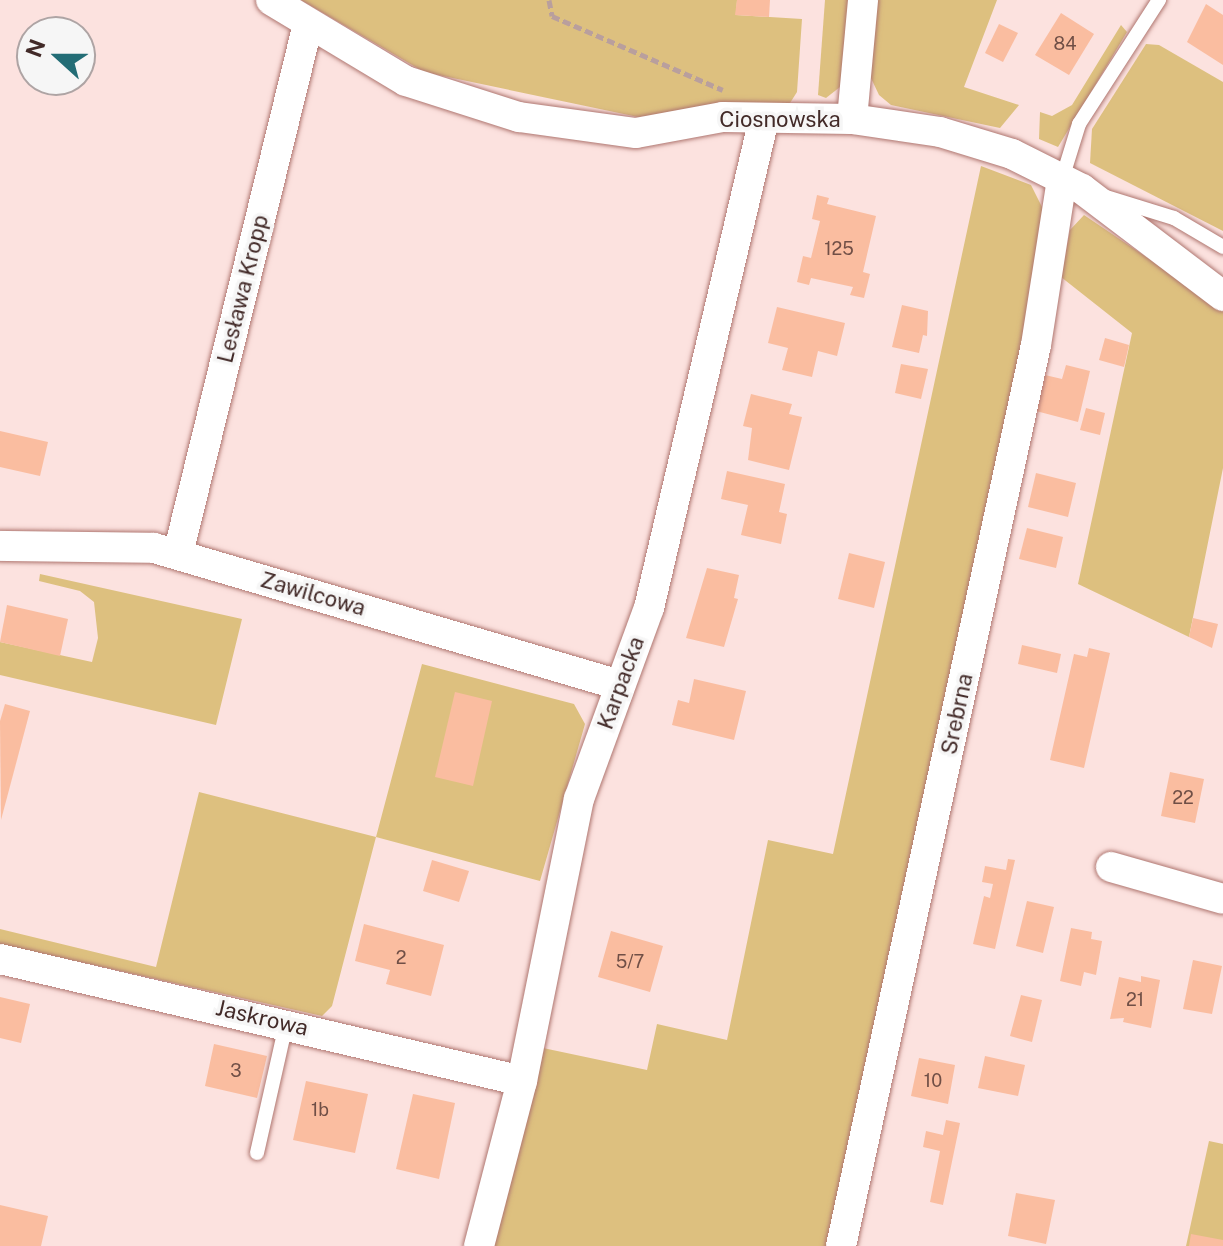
<!DOCTYPE html>
<meta charset="utf-8">
<style>
body{margin:0}
#map{position:relative;width:1223px;height:1246px;overflow:hidden;background:#fce2df;font-family:"Public Sans",sans-serif}
div>[style]{position:absolute}
.green>*{inset:0;background:#ddc07f}
.building>*{inset:0;background:#fabda0}
.path>*{height:5px;margin-top:-2.5px;transform-origin:0;background:repeating-linear-gradient(90deg,#b99f9d 0 8px,transparent 0 12px)}
.roads{filter:drop-shadow(0 0 2px #af7670) drop-shadow(0 0 2px #af7670)}
.service>*{height:14px;margin:-7px;padding:0 7px;transform-origin:7px;border-radius:7px;background:#fff}
.minor>*{height:30px;margin:-15px;padding:0 15px;transform-origin:15px;border-radius:15px;background:#fff}
span{translate:-50% -50%;white-space:nowrap;text-align:center;line-height:1.15;-webkit-text-stroke:7px #f6f6f6;paint-order:stroke}
.number-label{font-size:18px;color:#704f46}
.number-label span{-webkit-text-stroke-width:0}
.street-label{font-size:22px;color:#422a28}
.north{position:absolute;left:16px;top:16px;width:80px;height:80px;box-sizing:border-box;background:#f6f6f6;border:2px solid #aea4a4;border-radius:50%;rotate:291deg;font-size:22px;font-weight:700;line-height:32px;text-align:center;color:#422a28}
.north::after{content:'';display:block;margin:auto;width:28px;height:36px;background:#236d76;clip-path:polygon(50% 0,100% 100%,50% 72%,0 100%)}
</style>
<div id="map">
<div class="green">
<i style="clip-path:polygon(301px 0,737px 0,736px 15px,802px 19px,797px 92px,790px 103px,638px 117px,424px 72px)"></i>
<i style="clip-path:polygon(825px 0,852px 0,840px 87px,826px 98px,818px 95px)"></i>
<i style="clip-path:polygon(877px 0,997px 0,964px 87px,1019px 105px,1000px 128px,891px 105px,879px 95px,870px 76px)"></i>
<i style="clip-path:polygon(1121px 25px,1127px 32px,1058px 147px,1039px 139px,1040px 112px,1052px 116px,1072px 105px)"></i>
<i style="clip-path:polygon(1146px 44px,1159px 45px,1223px 82px,1223px 231px,1090px 163px,1092px 129px)"></i>
<i style="clip-path:polygon(981px 166px,1031px 185px,1045px 213px,1026px 340px,828px 1246px,493px 1246px,543px 1048px,647px 1070px,657px 1024px,727px 1040px,768px 840px,833px 854px)"></i>
<i style="clip-path:polygon(1084px 215px,1223px 309px,1223px 468px,1189px 637px,1078px 584px,1132px 333px,1061px 277px,1070px 230px)"></i>
<i style="clip-path:polygon(40px 574px,242px 619px,216px 725px,0 675px,0 642px,92px 662px,98px 638px,94px 602px,80px 591px,39px 581px)"></i>
<i style="clip-path:polygon(422px 664px,574px 704px,585px 724px,540px 881px,376px 837px,332px 1006px,322px 1016px,0 944px,0 929px,156px 967px,199px 792px,376px 837px)"></i>
<i style="clip-path:polygon(1209px 1141px,1223px 1144px,1223px 1246px,1186px 1246px)"></i>
</div>
<div class="building">
<i style="clip-path:polygon(737px 0,770px 0,769px 17px,735px 15px)"></i>
<i style="clip-path:polygon(1206px 4px,1223px 15px,1223px 65px,1187px 42px)"></i>
<i style="clip-path:polygon(1061px 13px,1094px 34px,1069px 75px,1035px 55px)"></i>
<i style="clip-path:polygon(999px 24px,1018px 33px,1003px 62px,985px 53px)"></i>
<i style="clip-path:polygon(817px 195px,829px 198px,827px 204px,876px 216px,863px 272px,870px 274px,864px 298px,850px 295px,853px 287px,811px 278px,809px 285px,797px 282px,803px 256px,811px 258px,820px 221px,812px 219px)"></i>
<i style="clip-path:polygon(902px 305px,928px 311px,927px 336px,923px 335px,919px 353px,892px 347px)"></i>
<i style="clip-path:polygon(777px 307px,845px 323px,837px 356px,818px 351px,812px 377px,782px 370px,788px 348px,768px 343px)"></i>
<i style="clip-path:polygon(1105px 338px,1129px 345px,1124px 367px,1099px 360px)"></i>
<i style="clip-path:polygon(901px 364px,928px 369px,921px 399px,895px 393px)"></i>
<i style="clip-path:polygon(1066px 365px,1090px 371px,1078px 422px,1036px 411px,1045px 375px,1062px 379px)"></i>
<i style="clip-path:polygon(751px 394px,792px 404px,789px 414px,802px 417px,789px 470px,748px 460px,752px 428px,743px 426px)"></i>
<i style="clip-path:polygon(1086px 408px,1105px 413px,1100px 435px,1080px 430px)"></i>
<i style="clip-path:polygon(0 431px,48px 442px,40px 476px,0 467px)"></i>
<i style="clip-path:polygon(727px 471px,785px 484px,779px 512px,787px 514px,781px 544px,741px 535px,748px 505px,721px 499px)"></i>
<i style="clip-path:polygon(1036px 473px,1076px 483px,1068px 517px,1028px 507px)"></i>
<i style="clip-path:polygon(1027px 528px,1063px 537px,1056px 568px,1019px 559px)"></i>
<i style="clip-path:polygon(849px 553px,885px 562px,874px 608px,838px 599px)"></i>
<i style="clip-path:polygon(707px 568px,739px 575px,734px 598px,738px 599px,724px 647px,686px 638px)"></i>
<i style="clip-path:polygon(7px 605px,68px 619px,60px 656px,0 642px)"></i>
<i style="clip-path:polygon(1193px 618px,1218px 624px,1212px 648px,1189px 637px)"></i>
<i style="clip-path:polygon(1022px 645px,1061px 654px,1057px 673px,1018px 664px)"></i>
<i style="clip-path:polygon(1089px 648px,1110px 653px,1084px 768px,1050px 760px,1074px 654px,1087px 657px)"></i>
<i style="clip-path:polygon(694px 679px,746px 691px,734px 740px,672px 725px,678px 700px,689px 703px)"></i>
<i style="clip-path:polygon(455px 692px,492px 701px,473px 786px,435px 777px)"></i>
<i style="clip-path:polygon(5px 704px,30px 711px,1px 820px,0 721px)"></i>
<i style="clip-path:polygon(1170px 772px,1204px 779px,1195px 823px,1161px 816px)"></i>
<i style="clip-path:polygon(1008px 859px,1015px 860px,995px 949px,973px 944px,984px 896px,990px 898px,993px 884px,982px 882px,985px 866px,1006px 870px)"></i>
<i style="clip-path:polygon(432px 860px,469px 871px,459px 902px,423px 891px)"></i>
<i style="clip-path:polygon(1027px 901px,1054px 907px,1043px 953px,1016px 946px)"></i>
<i style="clip-path:polygon(364px 924px,444px 945px,431px 996px,386px 984px,390px 970px,355px 961px)"></i>
<i style="clip-path:polygon(1071px 928px,1092px 932px,1091px 939px,1102px 941px,1096px 975px,1084px 972px,1081px 986px,1060px 981px)"></i>
<i style="clip-path:polygon(611px 931px,663px 946px,650px 992px,598px 977px)"></i>
<i style="clip-path:polygon(1193px 960px,1222px 966px,1212px 1014px,1183px 1009px)"></i>
<i style="clip-path:polygon(1141px 976px,1160px 980px,1151px 1028px,1123px 1022px,1124px 1018px,1110px 1019px,1119px 977px,1141px 982px)"></i>
<i style="clip-path:polygon(1021px 995px,1042px 1000px,1032px 1042px,1010px 1036px)"></i>
<i style="clip-path:polygon(0 997px,30px 1004px,21px 1043px,0 1038px)"></i>
<i style="clip-path:polygon(214px 1044px,267px 1056px,257px 1098px,205px 1086px)"></i>
<i style="clip-path:polygon(985px 1056px,1025px 1065px,1018px 1096px,978px 1088px)"></i>
<i style="clip-path:polygon(919px 1058px,955px 1065px,948px 1104px,911px 1096px)"></i>
<i style="clip-path:polygon(306px 1081px,368px 1094px,355px 1153px,293px 1140px)"></i>
<i style="clip-path:polygon(413px 1094px,455px 1103px,439px 1179px,396px 1169px)"></i>
<i style="clip-path:polygon(946px 1120px,960px 1123px,943px 1205px,930px 1202px,940px 1151px,923px 1147px,926px 1131px,943px 1135px)"></i>
<i style="clip-path:polygon(1016px 1193px,1055px 1200px,1046px 1244px,1008px 1236px)"></i>
<i style="clip-path:polygon(0 1205px,48px 1216px,41px 1246px,0 1246px)"></i>
<i style="clip-path:polygon(1191px 1234px,1223px 1240px,1223px 1246px,1189px 1246px)"></i>
</div>
<div class="path">
<i style="left:549px;top:0;width:16px;rotate:79deg"></i>
<i style="left:552px;top:16px;width:186px;rotate:23.4deg"></i>
</div>
<div class="roads">
<div class="service">
<i style="left:1062px;top:179px;width:58px;rotate:-72.8deg"></i>
<i style="left:1079px;top:124px;width:148px;rotate:-57.2deg"></i>
<i style="left:1106px;top:197px;width:71px;rotate:17.2deg"></i>
<i style="left:1174px;top:218px;width:57px;rotate:30.6deg"></i>
<i style="left:257px;top:1153px;width:132px;rotate:-77.3deg"></i>
</div>
<div class="minor">
<i style="left:271px;top:0;width:157px;rotate:31deg"></i>
<i style="left:406px;top:81px;width:119px;rotate:17.7deg"></i>
<i style="left:519px;top:117px;width:118px;rotate:7.8deg"></i>
<i style="left:636px;top:133px;width:88px;rotate:-10.4deg"></i>
<i style="left:723px;top:117px;width:129px;rotate:0.9deg"></i>
<i style="left:852px;top:119px;width:89px;rotate:8.4deg"></i>
<i style="left:940px;top:132px;width:75px;rotate:17deg"></i>
<i style="left:1012px;top:154px;width:78px;rotate:26.6deg"></i>
<i style="left:1082px;top:189px;width:177px;rotate:37.2deg"></i>
<i style="left:852px;top:119px;width:120px;rotate:-84.7deg"></i>
<i style="left:0;top:546px;width:154px;rotate:0.7deg"></i>
<i style="left:154px;top:548px;width:486px;rotate:16.4deg"></i>
<i style="left:178px;top:554px;width:546px;rotate:-76.22deg"></i>
<i style="left:1111px;top:867px;width:116px;rotate:15.9deg"></i>
<i style="left:0;top:959px;width:536px;rotate:13.15deg"></i>
<i style="left:479px;top:1246px;width:171px;rotate:-75.4deg"></i>
<i style="left:522px;top:1081px;width:288px;rotate:-78.6deg"></i>
<i style="left:579px;top:799px;width:203px;rotate:-69.9deg"></i>
<i style="left:649px;top:608px;width:502px;rotate:-76.77deg"></i>
<i style="left:841px;top:1246px;width:922px;rotate:-77.79deg"></i>
<i style="left:1036px;top:345px;width:168px;rotate:-81.1deg"></i>
</div>
</div>
<div class="number-label">
<span style="left:1065px;top:44px">84</span>
<span style="left:839px;top:249px">125</span>
<span style="left:1183px;top:798px">22</span>
<span style="left:401px;top:958px">2</span>
<span style="left:630px;top:962px">5/7</span>
<span style="left:1135px;top:1000px">21</span>
<span style="left:236px;top:1071px">3</span>
<span style="left:933px;top:1081px">10</span>
<span style="left:320px;top:1110px">1b</span>
</div>
<div class="street-label">
<span style="left:780px;top:120px">Ciosnowska</span>
<span style="left:243px;top:289px;rotate:-76deg">Lesława Kropp</span>
<span style="left:313px;top:594px;rotate:16deg">Zawilcowa</span>
<span style="left:621px;top:683px;rotate:-70deg">Karpacka</span>
<span style="left:957px;top:714px;rotate:-78deg">Srebrna</span>
<span style="left:262px;top:1018px;rotate:13deg">Jaskrowa</span>
</div>
<div class="north">N</div>
</div>
